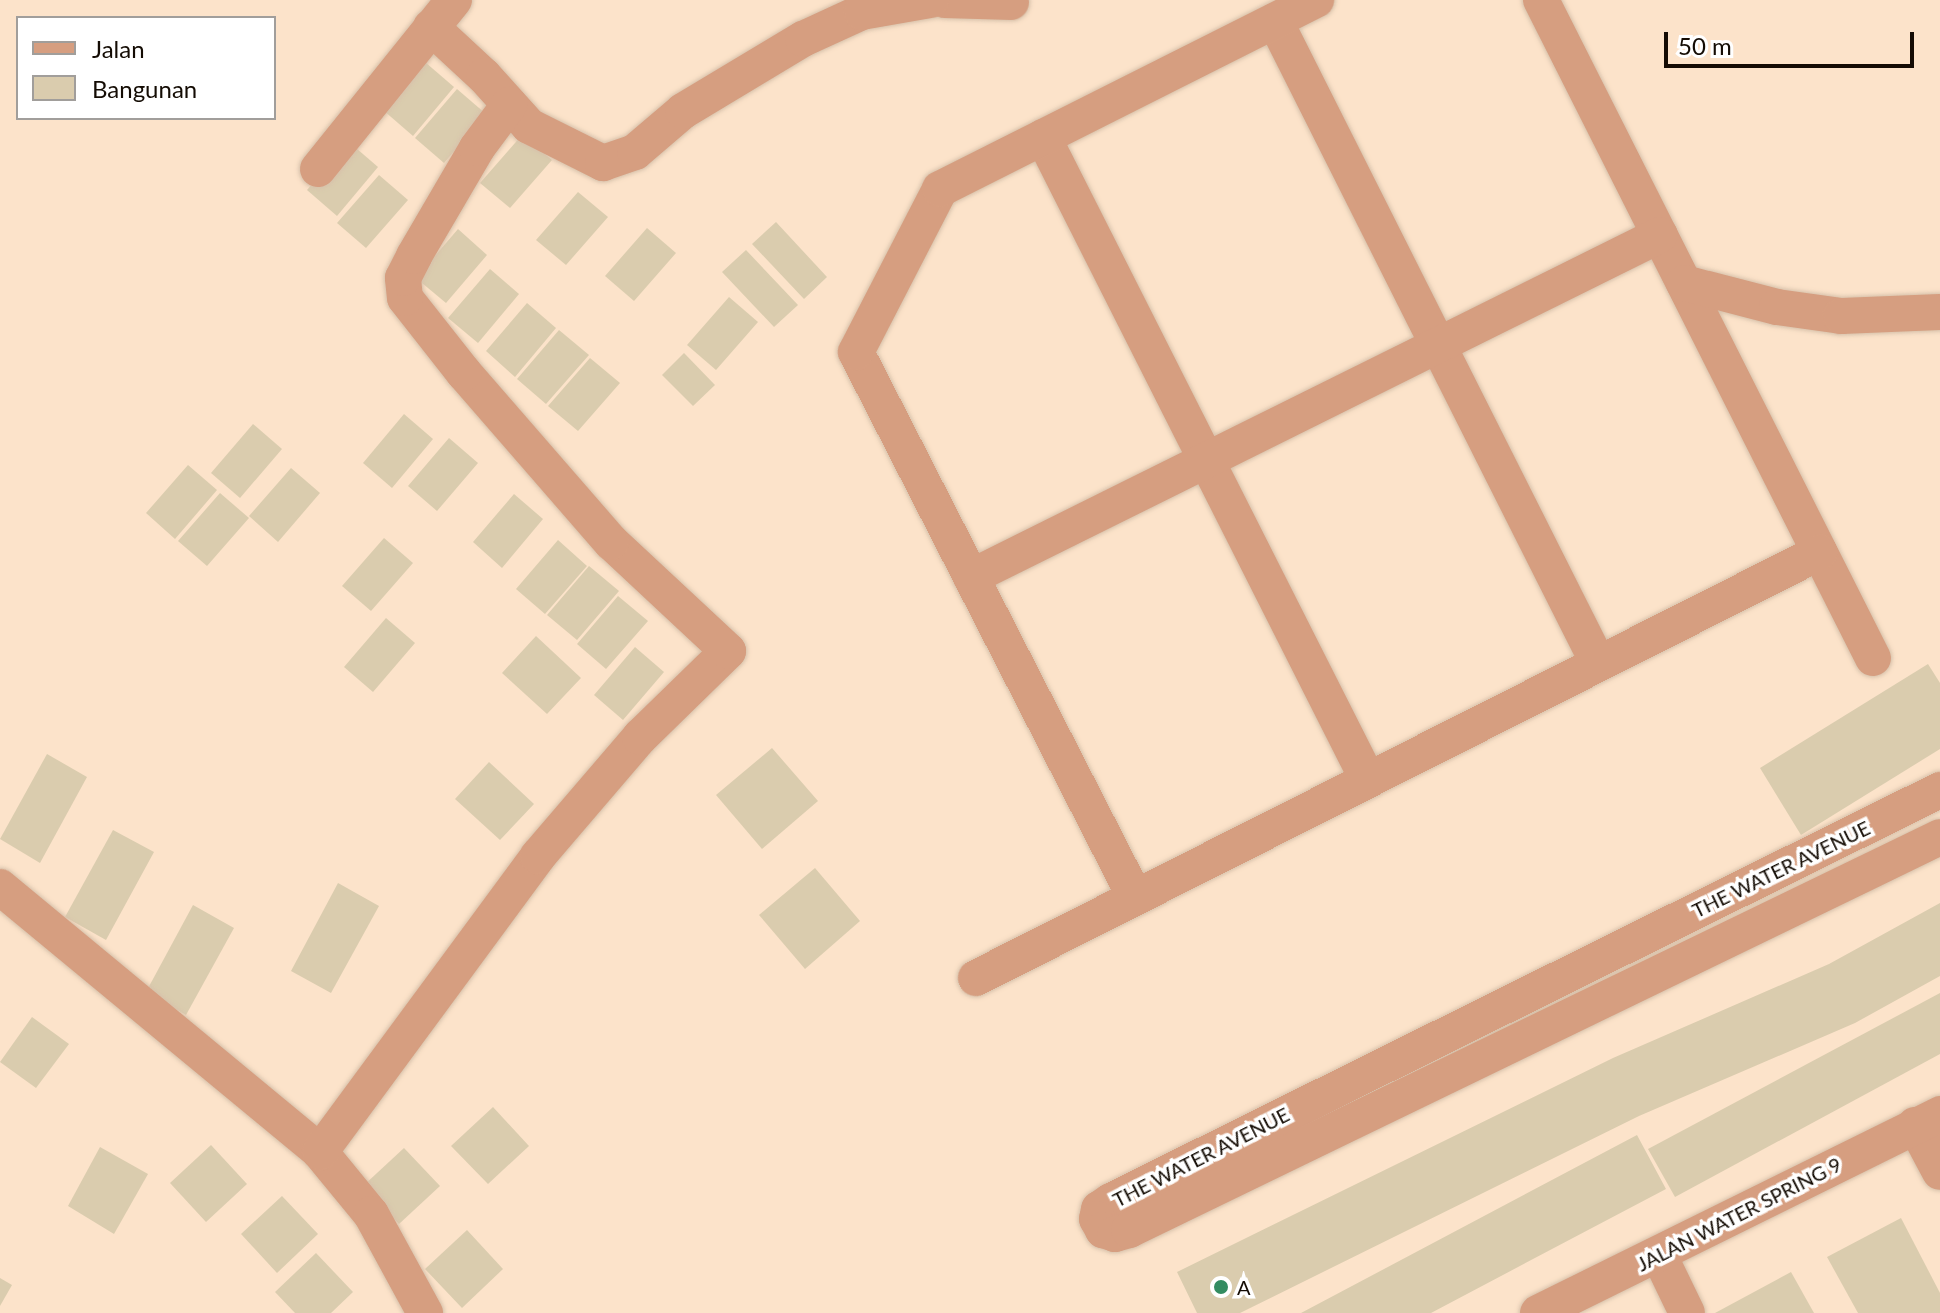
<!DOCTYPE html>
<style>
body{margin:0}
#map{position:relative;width:1940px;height:1313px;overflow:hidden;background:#fce3ca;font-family:Lato,sans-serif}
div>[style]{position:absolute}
.building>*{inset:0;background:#daccae}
.roads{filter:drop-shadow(0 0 2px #d7c1aa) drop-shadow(0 0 2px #d7c1aa)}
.minor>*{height:36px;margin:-18px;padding:0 18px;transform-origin:18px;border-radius:18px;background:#d69e80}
.dots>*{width:22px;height:22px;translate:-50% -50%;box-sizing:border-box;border:4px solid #fff;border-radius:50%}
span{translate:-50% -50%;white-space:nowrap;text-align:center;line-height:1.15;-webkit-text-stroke:7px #fff;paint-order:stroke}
.street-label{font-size:20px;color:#140c04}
.poi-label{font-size:20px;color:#140c04}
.left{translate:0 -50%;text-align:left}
.legend{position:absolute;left:16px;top:16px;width:260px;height:104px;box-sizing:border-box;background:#fff;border:2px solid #a19e9b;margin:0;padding:10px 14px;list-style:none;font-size:24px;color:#140c04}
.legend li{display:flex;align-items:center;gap:16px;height:40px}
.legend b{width:40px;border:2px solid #a19e9b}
.scale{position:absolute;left:1664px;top:32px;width:250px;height:36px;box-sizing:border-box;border:4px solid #140c04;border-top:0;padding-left:10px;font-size:24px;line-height:28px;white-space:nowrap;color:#140c04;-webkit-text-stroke:6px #fff;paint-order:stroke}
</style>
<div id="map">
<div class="building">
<i style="clip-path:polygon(425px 62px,454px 87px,413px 136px,383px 110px)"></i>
<i style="clip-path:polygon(457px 89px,486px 114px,444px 163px,415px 138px)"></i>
<i style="clip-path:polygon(522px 135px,552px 160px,510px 208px,480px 183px)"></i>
<i style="clip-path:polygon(349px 142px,378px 167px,337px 216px,307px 190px)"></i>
<i style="clip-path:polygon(379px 175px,408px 200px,366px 248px,337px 223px)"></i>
<i style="clip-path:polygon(578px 192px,608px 217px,566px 265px,536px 240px)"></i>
<i style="clip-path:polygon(776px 222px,827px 277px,804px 299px,752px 244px)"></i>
<i style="clip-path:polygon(647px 228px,676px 253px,634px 301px,605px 276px)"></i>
<i style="clip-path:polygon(458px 229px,487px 255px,446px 303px,416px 278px)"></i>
<i style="clip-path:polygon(746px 250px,798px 305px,774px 327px,722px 272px)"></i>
<i style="clip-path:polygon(490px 269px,519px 294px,478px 343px,448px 318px)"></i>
<i style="clip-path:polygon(729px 297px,758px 322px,716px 370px,687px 345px)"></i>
<i style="clip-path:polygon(527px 303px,556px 328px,515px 377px,486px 351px)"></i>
<i style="clip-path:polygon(559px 330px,589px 355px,546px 404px,517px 379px)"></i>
<i style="clip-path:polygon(684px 353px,715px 385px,693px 406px,662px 375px)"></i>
<i style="clip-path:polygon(590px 358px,620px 383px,578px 431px,548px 406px)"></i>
<i style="clip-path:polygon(404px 414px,433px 439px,392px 488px,363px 463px)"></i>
<i style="clip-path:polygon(253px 424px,282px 449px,240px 498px,211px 473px)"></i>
<i style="clip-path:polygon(449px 438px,478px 463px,437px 511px,408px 486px)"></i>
<i style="clip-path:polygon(188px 465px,217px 490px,175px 539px,146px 513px)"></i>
<i style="clip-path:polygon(291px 468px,320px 493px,278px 542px,249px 516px)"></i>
<i style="clip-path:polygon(220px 493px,249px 518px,207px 566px,178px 541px)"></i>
<i style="clip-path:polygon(514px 494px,543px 519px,502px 568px,473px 542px)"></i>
<i style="clip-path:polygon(384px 538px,413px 563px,371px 611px,342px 586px)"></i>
<i style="clip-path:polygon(558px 540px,587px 566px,545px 614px,516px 589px)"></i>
<i style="clip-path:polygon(589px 566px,619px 591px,577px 640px,547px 615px)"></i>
<i style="clip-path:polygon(618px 596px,648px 621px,606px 669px,577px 644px)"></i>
<i style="clip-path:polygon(386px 618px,415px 643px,373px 692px,344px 667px)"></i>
<i style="clip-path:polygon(536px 636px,581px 678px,547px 714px,502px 673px)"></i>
<i style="clip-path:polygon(635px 647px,664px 672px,623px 720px,594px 695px)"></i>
<i style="clip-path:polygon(1928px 664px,1940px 683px,1940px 749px,1801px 835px,1760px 768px)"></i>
<i style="clip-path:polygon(772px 748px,818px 801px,762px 849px,716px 795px)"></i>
<i style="clip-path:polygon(47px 754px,87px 777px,40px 863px,0 839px)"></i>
<i style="clip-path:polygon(489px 762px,534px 804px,500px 840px,455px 799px)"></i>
<i style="clip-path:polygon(113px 830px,154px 852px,106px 940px,65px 917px)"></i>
<i style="clip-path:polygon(815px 868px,860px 921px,805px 969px,759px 915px)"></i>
<i style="clip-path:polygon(338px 883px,379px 906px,331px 993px,291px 971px)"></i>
<i style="clip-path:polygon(1940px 903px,1940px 976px,1855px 1023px,1639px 1116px,1240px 1313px,1197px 1313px,1177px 1272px,1613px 1058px,1829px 964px)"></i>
<i style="clip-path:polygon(193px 905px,234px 928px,186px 1015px,146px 992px)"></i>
<i style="clip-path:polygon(1940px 993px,1940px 1054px,1675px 1197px,1648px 1149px)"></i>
<i style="clip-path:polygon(32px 1017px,69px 1044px,36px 1088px,0 1062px)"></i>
<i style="clip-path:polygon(493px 1107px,529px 1146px,488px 1184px,451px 1146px)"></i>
<i style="clip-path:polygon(1637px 1135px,1666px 1189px,1590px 1229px,1431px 1313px,1301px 1313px)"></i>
<i style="clip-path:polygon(211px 1145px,247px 1184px,206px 1222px,170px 1183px)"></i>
<i style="clip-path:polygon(100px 1147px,148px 1174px,114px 1234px,68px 1206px)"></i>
<i style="clip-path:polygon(404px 1148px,440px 1186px,399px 1224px,363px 1186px)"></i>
<i style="clip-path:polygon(282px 1196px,318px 1234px,277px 1273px,241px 1234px)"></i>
<i style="clip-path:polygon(1901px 1218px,1940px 1293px,1940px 1313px,1858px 1313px,1827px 1257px)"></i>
<i style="clip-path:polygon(467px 1230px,503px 1269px,462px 1308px,425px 1269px)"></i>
<i style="clip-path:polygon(316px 1253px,353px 1292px,331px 1313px,295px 1313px,275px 1292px)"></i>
<i style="clip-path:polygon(1791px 1272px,1814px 1313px,1715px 1313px)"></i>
<i style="clip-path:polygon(0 1278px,12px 1285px,0 1306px)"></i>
</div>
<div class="roads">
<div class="minor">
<i style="left:945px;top:0;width:66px;rotate:1.7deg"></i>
<i style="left:1541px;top:0;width:737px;rotate:63.23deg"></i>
<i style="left:1275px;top:21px;width:719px;rotate:63.29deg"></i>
<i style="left:431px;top:27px;width:72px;rotate:42.8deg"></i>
<i style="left:484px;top:76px;width:67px;rotate:48deg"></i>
<i style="left:529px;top:126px;width:83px;rotate:26.6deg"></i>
<i style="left:603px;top:163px;width:34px;rotate:-19deg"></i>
<i style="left:635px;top:152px;width:63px;rotate:-40.5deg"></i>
<i style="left:683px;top:111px;width:140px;rotate:-31deg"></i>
<i style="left:803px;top:39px;width:65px;rotate:-24.6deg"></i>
<i style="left:862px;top:12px;width:70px;rotate:-9.9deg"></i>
<i style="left:1043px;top:137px;width:720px;rotate:63.19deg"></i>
<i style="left:318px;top:169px;width:217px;rotate:-51.2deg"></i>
<i style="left:1684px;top:283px;width:96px;rotate:14.5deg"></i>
<i style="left:1777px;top:307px;width:65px;rotate:8deg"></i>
<i style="left:1841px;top:316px;width:99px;rotate:-2.3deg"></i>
<i style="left:971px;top:577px;width:769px;rotate:-26.4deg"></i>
<i style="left:1940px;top:790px;width:925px;rotate:153.63deg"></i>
<i style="left:1111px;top:1201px;width:14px;rotate:146deg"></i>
<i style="left:1099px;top:1209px;width:10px;rotate:101deg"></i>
<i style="left:1097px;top:1219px;width:13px;rotate:61deg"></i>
<i style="left:1103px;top:1230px;width:13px;rotate:18deg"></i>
<i style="left:1115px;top:1234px;width:15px;rotate:-16deg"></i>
<i style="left:1129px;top:1230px;width:901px;rotate:-25.85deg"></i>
<i style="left:0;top:887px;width:415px;rotate:39.6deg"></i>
<i style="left:320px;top:1152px;width:80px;rotate:50.6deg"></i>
<i style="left:371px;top:1214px;width:113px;rotate:61.4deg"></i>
<i style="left:1135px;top:897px;width:612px;rotate:-117.11deg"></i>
<i style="left:856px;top:352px;width:183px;rotate:-62.7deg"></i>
<i style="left:940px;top:189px;width:421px;rotate:-26.7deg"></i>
<i style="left:976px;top:978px;width:945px;rotate:-26.78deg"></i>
<i style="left:1915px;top:1125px;width:53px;rotate:62deg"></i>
<i style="left:320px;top:1152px;width:368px;rotate:-53.6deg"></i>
<i style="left:538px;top:856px;width:157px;rotate:-49.4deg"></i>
<i style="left:640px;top:737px;width:123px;rotate:-44.3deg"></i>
<i style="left:728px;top:651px;width:160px;rotate:-137deg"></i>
<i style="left:611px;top:542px;width:224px;rotate:-131deg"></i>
<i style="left:464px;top:373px;width:95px;rotate:-128.2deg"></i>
<i style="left:405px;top:298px;width:20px;rotate:-96deg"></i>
<i style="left:403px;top:278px;width:25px;rotate:-63deg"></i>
<i style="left:414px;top:256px;width:125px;rotate:-59.7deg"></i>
<i style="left:477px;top:148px;width:54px;rotate:-53.3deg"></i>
<i style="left:1659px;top:1255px;width:64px;rotate:64.2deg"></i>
<i style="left:1538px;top:1313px;width:449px;rotate:-26.3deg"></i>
</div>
</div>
<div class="dots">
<i style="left:1221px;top:1287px;background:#338c61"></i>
</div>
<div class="street-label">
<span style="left:1781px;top:869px;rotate:-26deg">THE WATER AVENUE</span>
<span style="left:1201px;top:1157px;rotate:-27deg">THE WATER AVENUE</span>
<span style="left:1739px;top:1214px;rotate:-27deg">JALAN WATER SPRING 9</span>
</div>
<div class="poi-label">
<span class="left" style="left:1237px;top:1287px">A</span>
</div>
<ul class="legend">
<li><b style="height:10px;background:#d69e80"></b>Jalan</li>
<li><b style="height:22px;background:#daccae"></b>Bangunan</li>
</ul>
<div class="scale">50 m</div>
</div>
